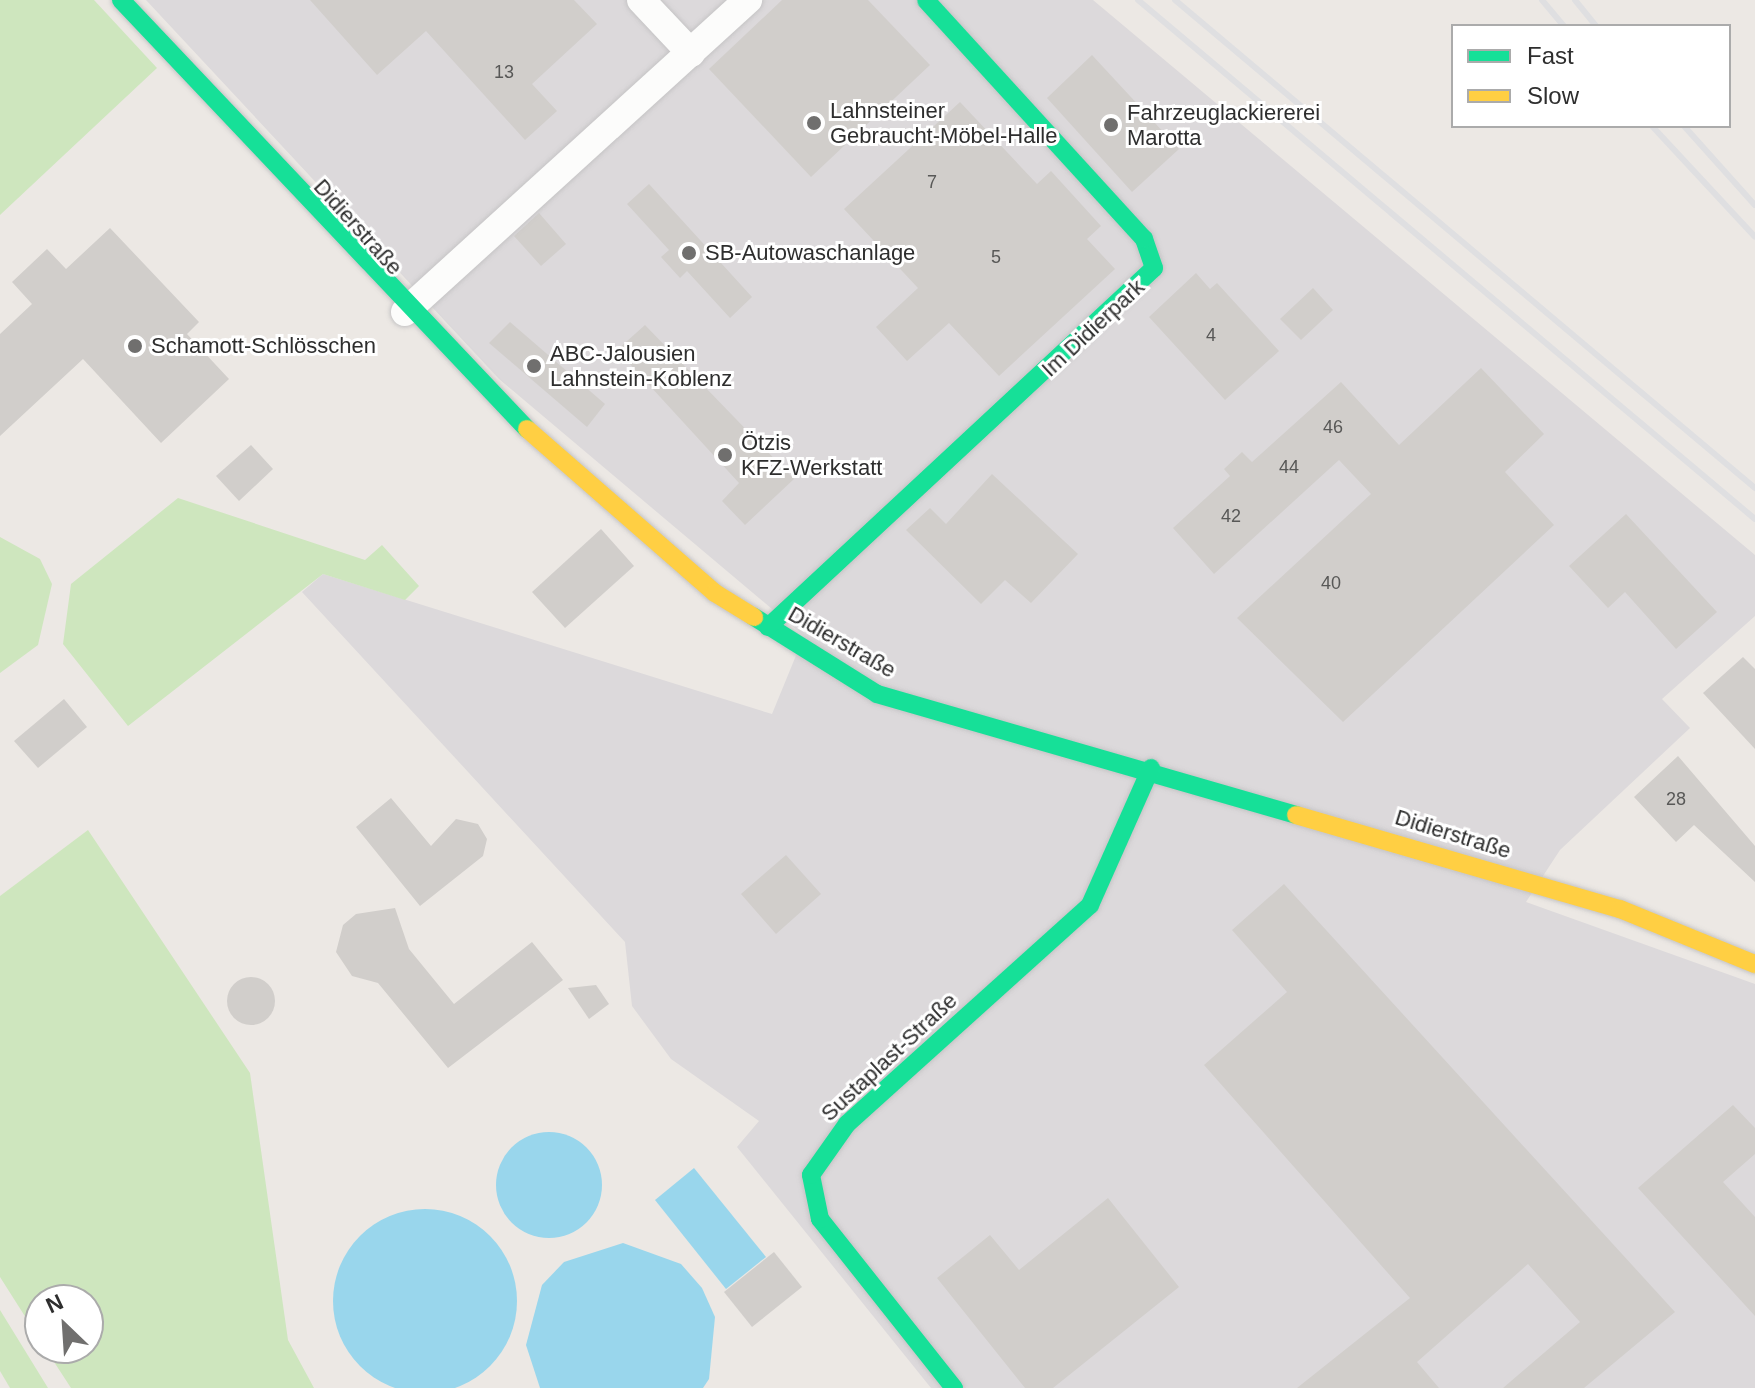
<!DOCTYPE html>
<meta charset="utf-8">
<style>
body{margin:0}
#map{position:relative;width:1755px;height:1388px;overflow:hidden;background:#ece8e4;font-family:Arial,sans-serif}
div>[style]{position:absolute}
.industrial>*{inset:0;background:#dcd9db}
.green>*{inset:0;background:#cee6be}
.water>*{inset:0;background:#99d6ec}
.round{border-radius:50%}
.building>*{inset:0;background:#d1cecb}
.roads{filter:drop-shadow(0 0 2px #c5c4c5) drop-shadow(0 0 2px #c5c4c5)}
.street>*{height:28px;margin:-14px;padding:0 14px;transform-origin:14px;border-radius:14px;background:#fcfcfb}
.fast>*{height:18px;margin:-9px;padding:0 9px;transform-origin:9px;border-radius:9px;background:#16e098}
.slow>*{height:18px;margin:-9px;padding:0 9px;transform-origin:9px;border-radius:9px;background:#ffcf43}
.rail>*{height:6px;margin:-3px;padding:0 3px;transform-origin:3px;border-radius:3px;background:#dfdfe1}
.dots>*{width:22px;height:22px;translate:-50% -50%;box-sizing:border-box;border:4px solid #fff;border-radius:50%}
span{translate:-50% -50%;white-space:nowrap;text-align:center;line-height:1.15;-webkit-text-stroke:6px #fff;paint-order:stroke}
.number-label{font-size:18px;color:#585857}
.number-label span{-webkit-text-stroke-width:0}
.poi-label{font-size:22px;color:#2e2e2e}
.left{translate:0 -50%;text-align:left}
.street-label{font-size:22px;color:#2e2e2e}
.legend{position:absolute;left:1451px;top:24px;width:280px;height:104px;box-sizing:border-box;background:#fff;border:2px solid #ababab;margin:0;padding:10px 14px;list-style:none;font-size:24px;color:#2e2e2e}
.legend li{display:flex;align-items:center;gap:16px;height:40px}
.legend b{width:40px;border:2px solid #ababab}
.north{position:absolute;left:24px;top:1284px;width:80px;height:80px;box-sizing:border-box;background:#fff;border:2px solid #ababab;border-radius:50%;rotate:335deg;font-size:22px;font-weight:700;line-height:32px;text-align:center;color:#2e2e2e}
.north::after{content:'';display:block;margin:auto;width:28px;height:36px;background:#706f6e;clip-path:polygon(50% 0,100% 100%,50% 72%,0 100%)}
</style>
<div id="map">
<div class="industrial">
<i style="clip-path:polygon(146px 0,1093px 0,1755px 555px,1755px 616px,1662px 699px,1690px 728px,1560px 850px,1526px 902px,1755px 984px,1755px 1388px,931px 1388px,737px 1147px,759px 1121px,671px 1059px,632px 1006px,625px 942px,302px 592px,323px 574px,772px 714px,804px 636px,499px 379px)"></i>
</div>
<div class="green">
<i style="clip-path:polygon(0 0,94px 0,157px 68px,0 215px)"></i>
<i style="clip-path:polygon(178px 498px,365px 560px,382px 545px,419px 586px,405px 600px,323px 574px,128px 726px,63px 644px,71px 584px)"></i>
<i style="clip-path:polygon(0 537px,40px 559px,52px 584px,38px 645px,0 673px)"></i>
<i style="clip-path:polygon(88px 830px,250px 1073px,288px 1340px,314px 1388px,71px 1388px,45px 1348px,88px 1348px,88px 1300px,40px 1300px,40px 1340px,0 1277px,0 896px)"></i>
<i style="clip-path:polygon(0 1310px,48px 1388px,10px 1388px,0 1371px)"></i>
</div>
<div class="water">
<i class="round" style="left:496px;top:1132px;width:106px;height:106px"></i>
<i style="clip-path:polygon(694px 1168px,766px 1257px,726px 1289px,655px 1200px)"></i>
<i class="round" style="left:333px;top:1209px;width:184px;height:184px"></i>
<i style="clip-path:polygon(623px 1243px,681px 1264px,702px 1288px,715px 1317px,709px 1379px,703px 1388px,540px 1388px,526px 1345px,542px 1285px,564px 1262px)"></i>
</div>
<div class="building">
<i style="clip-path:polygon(310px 0,574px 0,597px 24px,532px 84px,557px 111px,525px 140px,426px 31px,377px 75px)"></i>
<i style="clip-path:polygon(782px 0,868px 0,930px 65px,811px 177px,709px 69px)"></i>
<i style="clip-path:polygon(1092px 55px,1179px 149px,1132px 192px,1047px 98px)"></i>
<i style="clip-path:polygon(960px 102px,1037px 184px,1051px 171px,1101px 226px,1087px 239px,1115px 269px,999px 376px,949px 323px,907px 361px,876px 327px,918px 288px,844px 209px)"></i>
<i style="clip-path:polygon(649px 184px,752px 297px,730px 318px,687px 271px,680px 278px,661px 257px,669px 250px,627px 204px)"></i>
<i style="clip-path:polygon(539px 213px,566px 244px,541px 266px,514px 236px)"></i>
<i style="clip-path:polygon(110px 228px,199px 322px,187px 334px,229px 379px,161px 443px,83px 359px,0 436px,0 334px,32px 304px,12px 282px,47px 249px,66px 269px)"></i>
<i style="clip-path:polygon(1196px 273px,1210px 289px,1217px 283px,1279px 351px,1225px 400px,1149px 317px)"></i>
<i style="clip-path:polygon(1313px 288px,1333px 310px,1301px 340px,1280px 319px)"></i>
<i style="clip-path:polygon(510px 322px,605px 404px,587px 427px,489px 343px)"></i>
<i style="clip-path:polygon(645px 325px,794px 479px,745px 525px,722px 501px,739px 483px,617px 350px)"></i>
<i style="clip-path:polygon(1481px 368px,1544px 434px,1505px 472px,1554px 525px,1343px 722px,1237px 618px,1371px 494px,1339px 460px,1214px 574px,1173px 528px,1230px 476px,1224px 469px,1242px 452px,1252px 462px,1341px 382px,1399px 445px)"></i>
<i style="clip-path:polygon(251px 445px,273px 469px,239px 501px,216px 476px)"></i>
<i style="clip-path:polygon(992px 474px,1078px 554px,1031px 603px,1005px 580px,981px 604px,906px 530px,930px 508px,946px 524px)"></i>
<i style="clip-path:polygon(1626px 514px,1717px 612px,1676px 649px,1625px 592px,1608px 608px,1569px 566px)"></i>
<i style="clip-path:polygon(601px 529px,634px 566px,565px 628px,532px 592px)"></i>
<i style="clip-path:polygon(1743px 657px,1755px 669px,1755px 749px,1703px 693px)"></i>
<i style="clip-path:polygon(64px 699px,87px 727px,38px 768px,14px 741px)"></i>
<i style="clip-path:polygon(1678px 756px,1755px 846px,1755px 882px,1694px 825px,1676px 842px,1634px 797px)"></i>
<i style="clip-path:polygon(391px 798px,431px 846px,456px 819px,478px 824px,487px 839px,483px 856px,420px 906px,356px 827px)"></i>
<i style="clip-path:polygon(786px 855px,821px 894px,776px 934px,741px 894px)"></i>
<i style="clip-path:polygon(1284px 884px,1675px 1312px,1584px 1388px,1503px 1388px,1580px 1322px,1528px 1264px,1417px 1362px,1439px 1388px,1297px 1388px,1410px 1298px,1204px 1065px,1287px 992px,1232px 930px)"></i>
<i style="clip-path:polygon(395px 908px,409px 949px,454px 1004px,532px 942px,563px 980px,448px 1068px,378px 983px,352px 976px,336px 952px,343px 925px,356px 914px)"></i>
<i class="round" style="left:227px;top:977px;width:48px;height:48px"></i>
<i style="clip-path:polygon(596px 985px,609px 1004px,589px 1019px,568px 988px)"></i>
<i style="clip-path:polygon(1733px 1105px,1755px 1128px,1755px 1154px,1723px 1182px,1755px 1217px,1755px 1316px,1638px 1188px)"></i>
<i style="clip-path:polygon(1108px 1198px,1179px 1287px,1053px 1388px,1025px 1388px,937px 1278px,990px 1235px,1019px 1270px)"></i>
<i style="clip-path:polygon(774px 1252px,802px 1287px,752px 1327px,724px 1292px)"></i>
</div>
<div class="roads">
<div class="street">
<i style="left:641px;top:0;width:73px;rotate:46.7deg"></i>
<i style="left:405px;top:312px;width:464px;rotate:-42.3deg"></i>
</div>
<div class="fast">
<i style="left:121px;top:0;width:591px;rotate:46.58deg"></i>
<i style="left:754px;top:617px;width:145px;rotate:32deg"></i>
<i style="left:877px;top:694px;width:436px;rotate:16.1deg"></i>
<i style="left:768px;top:627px;width:527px;rotate:-42.92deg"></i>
<i style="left:1154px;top:268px;width:31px;rotate:-109deg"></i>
<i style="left:1144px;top:239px;width:323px;rotate:-132.4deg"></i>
<i style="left:954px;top:1388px;width:216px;rotate:-128.4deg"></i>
<i style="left:820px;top:1219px;width:45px;rotate:-101.6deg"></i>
<i style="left:811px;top:1175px;width:62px;rotate:-54.8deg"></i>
<i style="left:847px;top:1124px;width:327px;rotate:-42deg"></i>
<i style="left:1090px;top:905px;width:150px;rotate:-66deg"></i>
</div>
<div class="slow">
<i style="left:527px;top:429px;width:249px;rotate:41.1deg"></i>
<i style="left:715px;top:593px;width:46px;rotate:31.6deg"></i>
<i style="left:1296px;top:815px;width:337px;rotate:16.2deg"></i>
<i style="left:1620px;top:909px;width:146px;rotate:22.2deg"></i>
</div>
</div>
<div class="rail">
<i style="left:1138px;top:0;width:806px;rotate:40.07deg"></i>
<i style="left:1175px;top:0;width:758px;rotate:40.08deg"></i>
<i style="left:1542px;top:0;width:34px;rotate:50deg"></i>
<i style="left:1575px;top:0;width:33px;rotate:51deg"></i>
<i style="left:1652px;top:126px;width:151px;rotate:47.1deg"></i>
<i style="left:1684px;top:126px;width:106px;rotate:48.1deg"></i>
</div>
<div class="dots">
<i style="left:814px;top:123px;background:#706f6e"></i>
<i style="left:1111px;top:125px;background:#706f6e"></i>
<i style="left:689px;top:253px;background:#706f6e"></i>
<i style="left:135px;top:346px;background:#706f6e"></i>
<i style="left:534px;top:366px;background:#706f6e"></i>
<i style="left:725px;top:455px;background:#706f6e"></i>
</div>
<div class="number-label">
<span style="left:504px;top:72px">13</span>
<span style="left:932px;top:182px">7</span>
<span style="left:996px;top:257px">5</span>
<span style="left:1211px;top:335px">4</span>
<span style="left:1333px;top:427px">46</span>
<span style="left:1289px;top:467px">44</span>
<span style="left:1231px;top:516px">42</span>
<span style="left:1331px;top:583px">40</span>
<span style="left:1676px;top:799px">28</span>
</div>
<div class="poi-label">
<span class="left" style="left:830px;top:123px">Lahnsteiner<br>Gebraucht-Möbel-Halle</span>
<span class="left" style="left:1127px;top:125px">Fahrzeuglackiererei<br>Marotta</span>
<span class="left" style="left:705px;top:253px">SB-Autowaschanlage</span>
<span class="left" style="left:151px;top:346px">Schamott-Schlösschen</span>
<span class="left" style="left:550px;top:366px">ABC-Jalousien<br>Lahnstein-Koblenz</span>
<span class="left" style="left:741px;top:455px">Ötzis<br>KFZ-Werkstatt</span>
</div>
<div class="street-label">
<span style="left:358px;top:227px;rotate:48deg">Didierstraße</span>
<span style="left:1093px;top:328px;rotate:-43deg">Im Didierpark</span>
<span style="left:842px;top:642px;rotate:30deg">Didierstraße</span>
<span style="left:1453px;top:834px;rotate:17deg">Didierstraße</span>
<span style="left:889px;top:1057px;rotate:-43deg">Sustaplast-Straße</span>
</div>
<ul class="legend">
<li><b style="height:10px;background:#16e098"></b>Fast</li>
<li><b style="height:10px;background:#ffcf43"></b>Slow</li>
</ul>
<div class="north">N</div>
</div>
